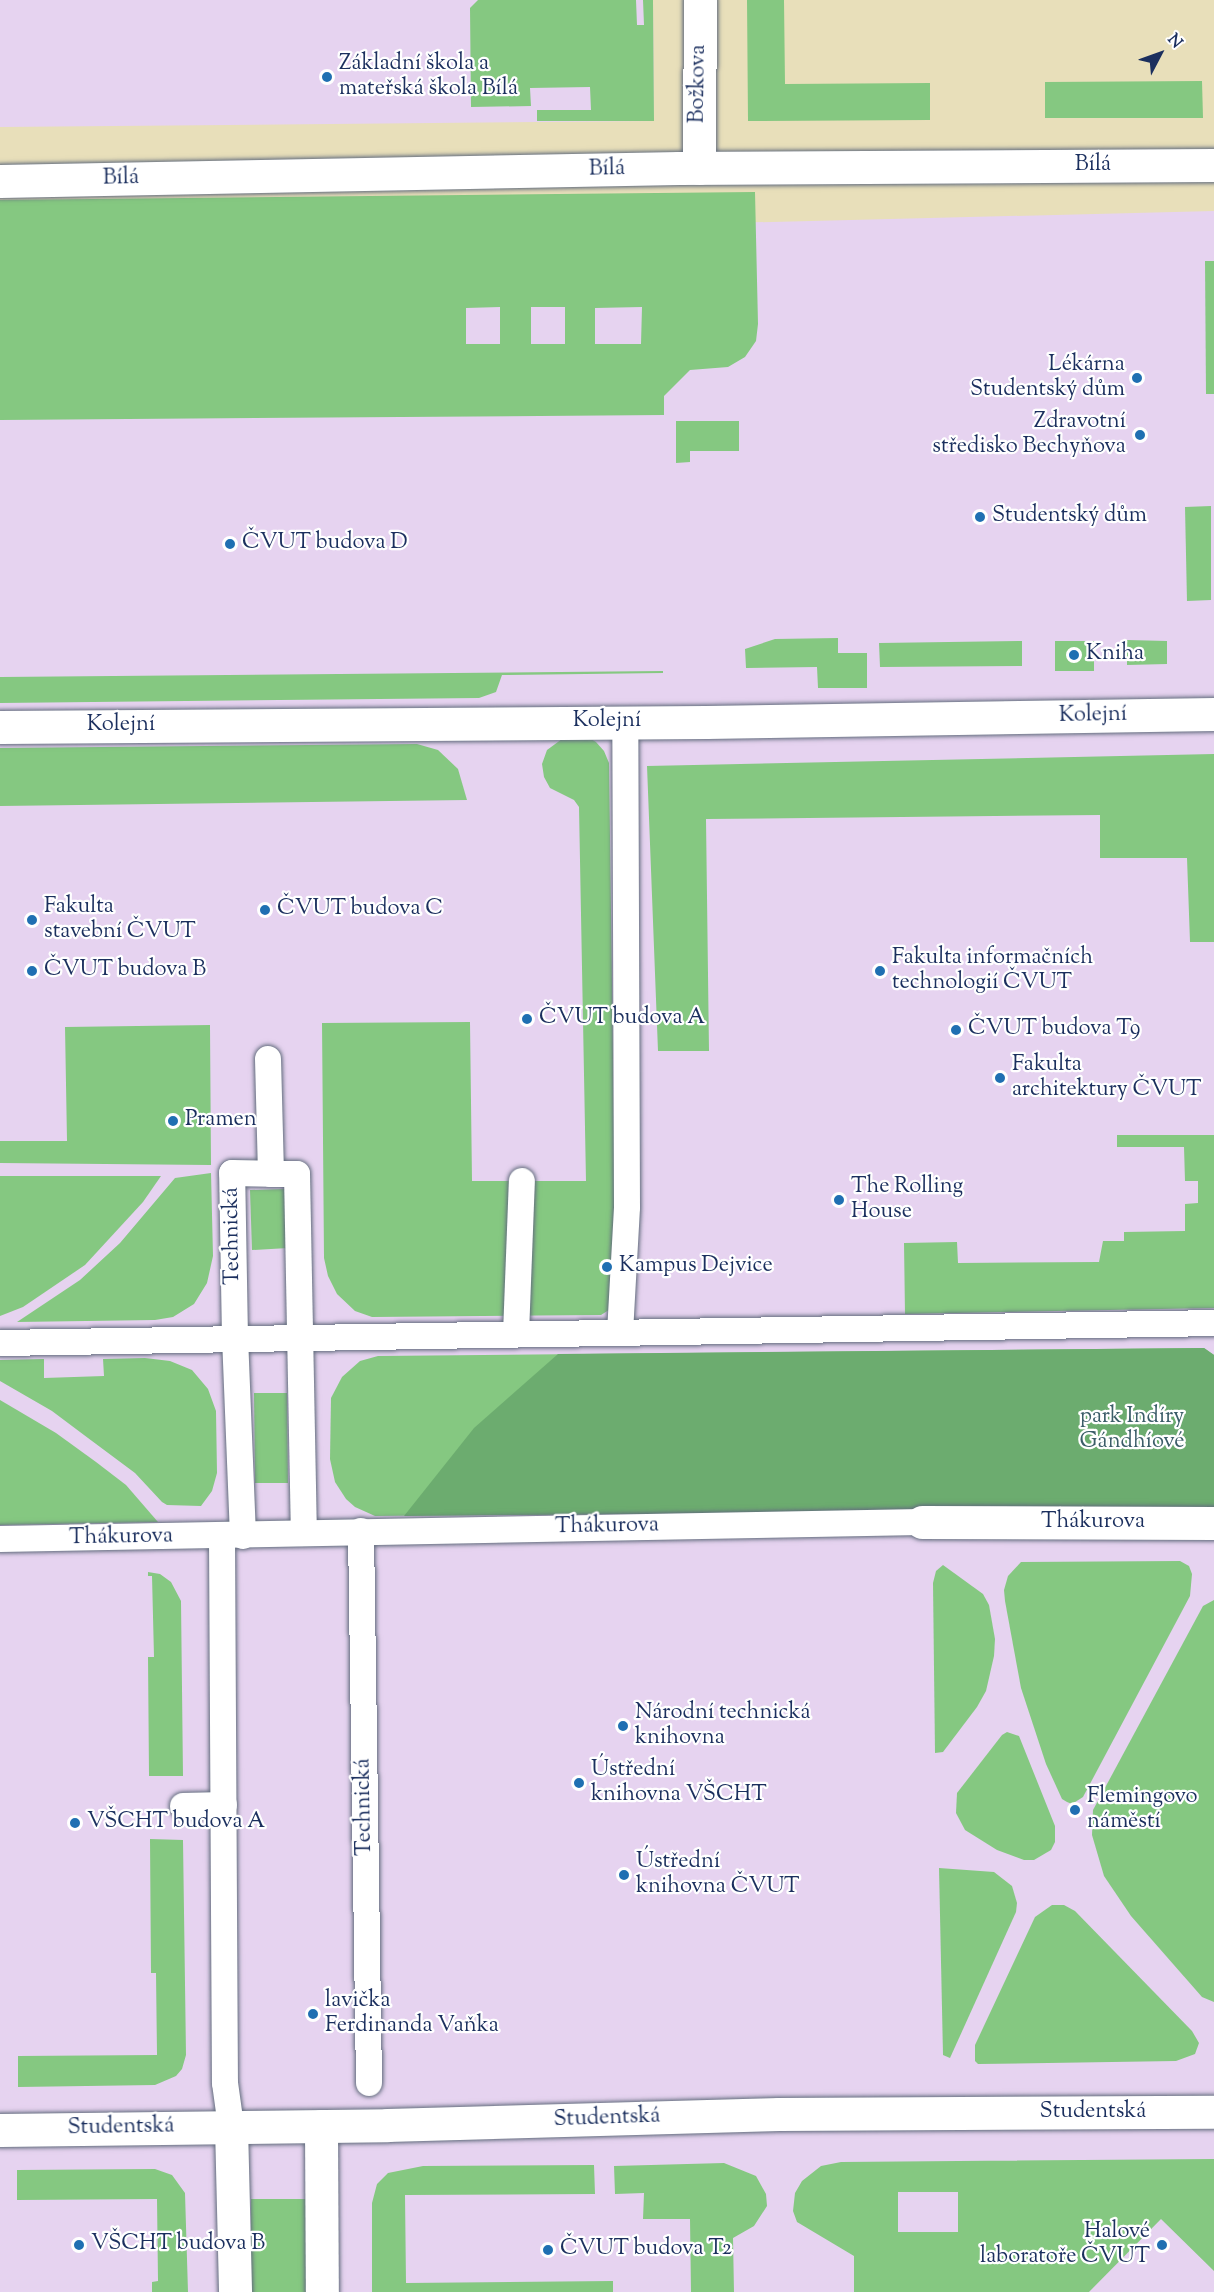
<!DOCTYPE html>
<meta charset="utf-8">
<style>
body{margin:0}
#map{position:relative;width:1214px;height:2292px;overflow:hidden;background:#e8dfba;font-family:"Sorts Mill Goudy",serif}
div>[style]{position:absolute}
.built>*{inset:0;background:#e6d3f0}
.green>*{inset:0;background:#85c881}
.forest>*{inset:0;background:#6cac6f}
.roads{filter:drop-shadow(0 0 2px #636d7e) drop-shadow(0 0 2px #636d7e)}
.pedestrian>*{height:26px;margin:-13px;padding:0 13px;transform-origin:13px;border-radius:13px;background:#fff}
.minor>*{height:33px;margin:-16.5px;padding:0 16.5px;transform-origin:16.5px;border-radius:16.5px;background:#fff}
.dots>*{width:16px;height:16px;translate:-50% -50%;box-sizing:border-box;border:3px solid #fff;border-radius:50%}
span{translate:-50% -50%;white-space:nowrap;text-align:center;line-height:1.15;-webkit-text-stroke:4.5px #fff;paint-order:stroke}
.poi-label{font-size:22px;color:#1b2f5e}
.left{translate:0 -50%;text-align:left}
.right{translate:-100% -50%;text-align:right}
.street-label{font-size:22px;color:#1b2f5e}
.park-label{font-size:22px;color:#3b5d68}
.north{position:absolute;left:1130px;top:24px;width:60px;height:60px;-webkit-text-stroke:4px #fff;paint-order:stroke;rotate:49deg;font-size:16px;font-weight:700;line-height:24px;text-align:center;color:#1b2f5e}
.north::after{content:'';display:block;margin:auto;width:21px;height:27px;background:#1b2f5e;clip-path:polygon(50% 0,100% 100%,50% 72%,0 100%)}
</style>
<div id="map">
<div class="built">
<i style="clip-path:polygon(0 0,653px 0,654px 121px,0 127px)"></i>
<i style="clip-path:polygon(1214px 211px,1214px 2292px,0 2292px,0 241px)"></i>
</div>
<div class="green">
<i style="clip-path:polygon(478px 0,636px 0,637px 25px,644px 25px,643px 0,653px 0,654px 121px,537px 121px,537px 110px,591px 110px,590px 87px,530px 88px,531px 106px,471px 107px,470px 8px)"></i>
<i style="clip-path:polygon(747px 0,784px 0,785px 84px,930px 83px,930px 120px,748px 121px)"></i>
<i style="clip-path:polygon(1202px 81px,1203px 118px,1045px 118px,1045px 82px)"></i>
<i style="clip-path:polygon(evenodd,755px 192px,758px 324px,756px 341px,745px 357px,728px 367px,690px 370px,664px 396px,664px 415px,0 420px,0 200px,755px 192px,500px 307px,500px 344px,466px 344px,466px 308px,500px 307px,755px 192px,531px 307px,565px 307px,565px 344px,531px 344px,531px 307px,755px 192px,642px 307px,641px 344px,595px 344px,595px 308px,642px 307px)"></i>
<i style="clip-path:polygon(1205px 261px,1214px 261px,1214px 394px,1206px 394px)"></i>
<i style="clip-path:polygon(676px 421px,739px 421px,739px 451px,690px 451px,690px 462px,676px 463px)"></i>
<i style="clip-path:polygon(1211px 506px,1211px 600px,1187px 601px,1185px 507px)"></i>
<i style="clip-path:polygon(838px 638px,838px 653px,867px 653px,867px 688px,818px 688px,817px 667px,746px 668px,745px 649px,775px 639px)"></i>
<i style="clip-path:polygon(1127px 640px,1167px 641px,1167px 664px,1127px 665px)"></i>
<i style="clip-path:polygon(1022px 641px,1022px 666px,880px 667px,879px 643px)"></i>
<i style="clip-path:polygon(1055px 641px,1094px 641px,1094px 671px,1055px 671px)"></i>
<i style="clip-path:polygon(663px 671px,663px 673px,502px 675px,496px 692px,479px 698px,0 703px,0 677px)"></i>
<i style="clip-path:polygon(586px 736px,596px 742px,604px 751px,609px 763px,615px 1207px,612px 1308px,601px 1315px,372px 1317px,355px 1311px,337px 1294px,328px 1276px,324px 1258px,322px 1023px,470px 1022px,472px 1181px,586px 1181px,579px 807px,574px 800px,550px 788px,544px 777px,542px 764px,547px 750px,562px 739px)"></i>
<i style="clip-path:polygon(417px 744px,438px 750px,458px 769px,467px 800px,0 806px,0 748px)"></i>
<i style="clip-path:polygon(1214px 754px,1214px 942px,1190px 942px,1187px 858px,1100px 858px,1100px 815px,706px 819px,709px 1051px,658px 1051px,647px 766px)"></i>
<i style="clip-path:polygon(210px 1025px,211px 1165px,0 1163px,0 1141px,67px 1141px,65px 1027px)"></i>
<i style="clip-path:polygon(1117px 1135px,1214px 1135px,1214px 1308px,905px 1314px,904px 1243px,957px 1242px,958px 1263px,1099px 1262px,1103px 1241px,1124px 1241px,1124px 1232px,1185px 1231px,1185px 1204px,1198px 1203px,1198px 1181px,1185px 1181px,1184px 1147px,1117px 1147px)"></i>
<i style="clip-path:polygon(211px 1173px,213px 1256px,207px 1283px,194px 1304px,173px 1317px,155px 1320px,17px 1322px,80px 1280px,120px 1243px,175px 1178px)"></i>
<i style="clip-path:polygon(0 1176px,161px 1176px,143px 1202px,85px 1265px,23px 1307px,0 1316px)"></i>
<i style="clip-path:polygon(286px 1189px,288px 1248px,252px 1250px,250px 1190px)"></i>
<i style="clip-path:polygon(1204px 1348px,1214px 1355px,1214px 1509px,375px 1516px,355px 1507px,346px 1499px,335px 1482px,330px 1459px,331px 1398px,342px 1377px,360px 1361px,378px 1356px)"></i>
<i style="clip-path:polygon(145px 1358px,170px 1361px,192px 1370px,208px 1389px,216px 1411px,217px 1473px,212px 1491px,201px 1506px,167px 1505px,162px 1502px,135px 1473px,88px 1438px,52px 1411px,0 1381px,0 1360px,44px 1359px,44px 1378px,104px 1376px,103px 1359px)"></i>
<i style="clip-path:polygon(254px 1393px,287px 1393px,288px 1483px,255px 1483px)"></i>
<i style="clip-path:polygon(0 1400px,56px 1433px,96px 1462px,126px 1485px,158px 1522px,0 1525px)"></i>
<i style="clip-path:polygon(1180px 1561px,1189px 1566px,1192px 1574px,1190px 1596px,1083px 1797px,1072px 1804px,1067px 1802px,1062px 1799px,1046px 1764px,1021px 1688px,1005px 1601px,1004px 1590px,1008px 1576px,1021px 1562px)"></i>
<i style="clip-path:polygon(943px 1565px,983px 1594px,989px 1605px,995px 1639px,994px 1656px,986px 1691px,977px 1707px,943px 1752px,935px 1753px,933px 1583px,936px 1571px)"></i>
<i style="clip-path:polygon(148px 1572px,160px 1574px,171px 1582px,181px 1601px,183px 1776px,149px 1776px,148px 1657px,154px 1657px,152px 1576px,148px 1576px)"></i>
<i style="clip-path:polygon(1214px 1600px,1214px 2002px,1202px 1997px,1131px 1916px,1104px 1876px,1092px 1835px,1093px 1810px,1203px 1606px)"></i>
<i style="clip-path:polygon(1007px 1732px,1019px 1736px,1055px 1826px,1055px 1842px,1051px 1850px,1034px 1860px,1024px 1860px,997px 1850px,965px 1830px,956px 1813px,957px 1793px,1002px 1735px)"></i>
<i style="clip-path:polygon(150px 1839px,183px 1840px,186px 2055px,182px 2069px,176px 2076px,155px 2085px,18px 2087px,18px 2056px,157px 2055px,156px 1973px,151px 1973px)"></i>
<i style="clip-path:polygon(939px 1868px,994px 1872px,1012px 1886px,1017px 1903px,1016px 1912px,950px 2058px,943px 2055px)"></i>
<i style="clip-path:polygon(1052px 1905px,1064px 1905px,1075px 1911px,1192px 2031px,1199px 2043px,1195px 2054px,1176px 2061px,978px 2064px,975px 2061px,975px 2045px,1035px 1917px)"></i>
<i style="clip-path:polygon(evenodd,1214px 2159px,1214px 2271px,1161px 2219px,1089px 2292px,854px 2292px,854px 2256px,797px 2222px,793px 2211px,795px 2193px,802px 2181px,821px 2166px,841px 2162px,1214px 2159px,898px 2192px,958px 2192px,958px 2232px,898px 2232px,898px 2192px)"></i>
<i style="clip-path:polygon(724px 2163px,756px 2176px,766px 2194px,767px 2206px,754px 2226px,733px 2238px,734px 2292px,691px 2292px,690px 2219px,643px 2219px,644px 2193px,615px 2194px,614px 2166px)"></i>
<i style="clip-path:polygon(594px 2165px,595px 2194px,405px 2195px,406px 2283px,613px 2281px,613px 2292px,372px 2292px,372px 2203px,377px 2184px,388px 2173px,423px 2166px)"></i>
<i style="clip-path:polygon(155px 2169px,172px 2175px,185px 2193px,188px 2292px,152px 2292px,152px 2282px,158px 2281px,157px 2199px,17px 2200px,17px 2170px)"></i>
<i style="clip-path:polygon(251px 2199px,309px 2199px,309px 2292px,251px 2292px)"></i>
</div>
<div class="forest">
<i style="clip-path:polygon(1204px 1348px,1214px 1355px,1214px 1509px,404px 1516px,474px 1428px,558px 1354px)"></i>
</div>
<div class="roads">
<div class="pedestrian">
<i style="left:268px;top:1059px;width:115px;rotate:88.5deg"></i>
<i style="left:271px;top:1174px;width:26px"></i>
<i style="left:297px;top:1174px;width:359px;rotate:88.9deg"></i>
<i style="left:620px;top:1333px;width:126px;rotate:-86.8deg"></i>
<i style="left:627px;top:1207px;width:485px;rotate:-90.2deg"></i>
<i style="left:516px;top:1334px;width:153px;rotate:-87.8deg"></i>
<i style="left:0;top:1343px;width:1214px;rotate:-0.94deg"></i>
<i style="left:361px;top:1531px;width:552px;rotate:89.17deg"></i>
<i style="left:243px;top:1536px;width:198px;rotate:-92.3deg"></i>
<i style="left:235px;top:1338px;width:165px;rotate:-91deg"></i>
<i style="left:232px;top:1173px;width:39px;rotate:1deg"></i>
<i style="left:222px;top:1537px;width:546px;rotate:89.69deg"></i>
<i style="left:225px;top:2083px;width:43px;rotate:82.1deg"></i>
<i style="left:0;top:1539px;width:922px;rotate:-1.06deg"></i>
<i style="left:183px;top:1806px;width:41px;rotate:-1.4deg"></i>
</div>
<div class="minor">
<i style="left:699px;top:168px;width:168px;rotate:-89.7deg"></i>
<i style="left:0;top:181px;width:679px;rotate:-1.1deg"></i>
<i style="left:679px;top:168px;width:535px;rotate:-0.32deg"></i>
<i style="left:0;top:727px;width:706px;rotate:-0.41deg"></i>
<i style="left:706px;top:722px;width:508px;rotate:-0.9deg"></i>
<i style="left:922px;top:1522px;width:292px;rotate:0.2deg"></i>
<i style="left:231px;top:2126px;width:166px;rotate:88.6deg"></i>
<i style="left:321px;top:2126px;width:166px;rotate:89.7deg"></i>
<i style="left:0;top:2130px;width:387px;rotate:-0.7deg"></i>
<i style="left:387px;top:2125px;width:392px;rotate:-1.6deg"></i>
<i style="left:779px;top:2114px;width:435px;rotate:-0.3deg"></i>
</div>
</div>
<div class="dots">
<i style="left:327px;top:77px;background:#1f6fb2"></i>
<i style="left:1137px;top:378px;background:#1f6fb2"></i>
<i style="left:1140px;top:435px;background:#1f6fb2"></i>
<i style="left:980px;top:517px;background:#1f6fb2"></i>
<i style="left:230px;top:544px;background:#1f6fb2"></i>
<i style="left:1074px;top:655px;background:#1f6fb2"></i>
<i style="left:265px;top:910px;background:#1f6fb2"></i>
<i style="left:32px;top:920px;background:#1f6fb2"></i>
<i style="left:32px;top:971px;background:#1f6fb2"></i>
<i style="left:880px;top:971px;background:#1f6fb2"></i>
<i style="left:527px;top:1019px;background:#1f6fb2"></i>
<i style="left:956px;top:1030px;background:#1f6fb2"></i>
<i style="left:1000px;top:1078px;background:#1f6fb2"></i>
<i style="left:173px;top:1121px;background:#1f6fb2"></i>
<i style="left:839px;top:1200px;background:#1f6fb2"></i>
<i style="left:607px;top:1267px;background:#1f6fb2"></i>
<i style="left:623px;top:1726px;background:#1f6fb2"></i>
<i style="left:579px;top:1783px;background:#1f6fb2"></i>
<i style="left:1075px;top:1810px;background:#1f6fb2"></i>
<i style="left:75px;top:1823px;background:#1f6fb2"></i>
<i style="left:624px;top:1875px;background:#1f6fb2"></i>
<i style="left:313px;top:2014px;background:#1f6fb2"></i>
<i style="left:79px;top:2245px;background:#1f6fb2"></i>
<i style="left:1162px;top:2245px;background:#1f6fb2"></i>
<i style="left:548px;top:2250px;background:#1f6fb2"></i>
</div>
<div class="poi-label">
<span class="left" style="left:339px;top:77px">Základní škola a<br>mateřská škola Bílá</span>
<span class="right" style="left:1125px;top:378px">Lékárna<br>Studentský dům</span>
<span class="right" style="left:1126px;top:435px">Zdravotní<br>středisko Bechyňova</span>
<span class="left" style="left:992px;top:517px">Studentský dům</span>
<span class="left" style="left:242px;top:544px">ČVUT budova D</span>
<span class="left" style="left:1086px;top:655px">Kniha</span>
<span class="left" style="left:44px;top:920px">Fakulta<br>stavební ČVUT</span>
<span class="left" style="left:277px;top:910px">ČVUT budova C</span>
<span class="left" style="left:892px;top:971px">Fakulta informačních<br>technologií ČVUT</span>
<span class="left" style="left:44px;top:971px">ČVUT budova B</span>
<span class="left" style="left:539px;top:1019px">ČVUT budova A</span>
<span class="left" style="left:968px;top:1030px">ČVUT budova T9</span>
<span class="left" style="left:1012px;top:1078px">Fakulta<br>architektury ČVUT</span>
<span class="left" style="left:185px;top:1121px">Pramen</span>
<span class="left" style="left:851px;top:1200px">The Rolling<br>House</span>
<span class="left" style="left:619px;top:1267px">Kampus Dejvice</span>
<span class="left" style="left:635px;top:1726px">Národní technická<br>knihovna</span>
<span class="left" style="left:591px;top:1783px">Ústřední<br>knihovna VŠCHT</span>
<span class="left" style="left:1087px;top:1810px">Flemingovo<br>náměstí</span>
<span class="left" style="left:87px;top:1823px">VŠCHT budova A</span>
<span class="left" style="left:636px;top:1875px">Ústřední<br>knihovna ČVUT</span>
<span class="left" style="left:325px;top:2014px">lavička<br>Ferdinanda Vaňka</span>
<span class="right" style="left:1150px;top:2245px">Halové<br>laboratoře ČVUT</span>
<span class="left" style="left:91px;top:2245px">VŠCHT budova B</span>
<span class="left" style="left:560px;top:2250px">ČVUT budova T2</span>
</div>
<div class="street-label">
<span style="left:699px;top:84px;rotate:-89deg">Božkova</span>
<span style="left:1093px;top:166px">Bílá</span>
<span style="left:607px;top:170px;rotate:-1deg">Bílá</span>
<span style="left:121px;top:179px;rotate:-1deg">Bílá</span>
<span style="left:1093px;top:716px;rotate:-1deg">Kolejní</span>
<span style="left:607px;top:722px">Kolejní</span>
<span style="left:121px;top:726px">Kolejní</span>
<span style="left:233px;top:1236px;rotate:-91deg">Technická</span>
<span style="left:1093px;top:1523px">Thákurova</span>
<span style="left:607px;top:1527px;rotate:-1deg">Thákurova</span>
<span style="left:121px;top:1538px;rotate:-1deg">Thákurova</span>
<span style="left:365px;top:1807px;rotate:-91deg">Technická</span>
<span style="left:1093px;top:2113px">Studentská</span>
<span style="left:607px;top:2119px;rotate:-2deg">Studentská</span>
<span style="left:121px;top:2128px;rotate:-1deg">Studentská</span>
</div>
<div class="park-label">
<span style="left:1132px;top:1430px">park Indíry<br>Gándhíové</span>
</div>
<div class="north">N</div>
</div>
